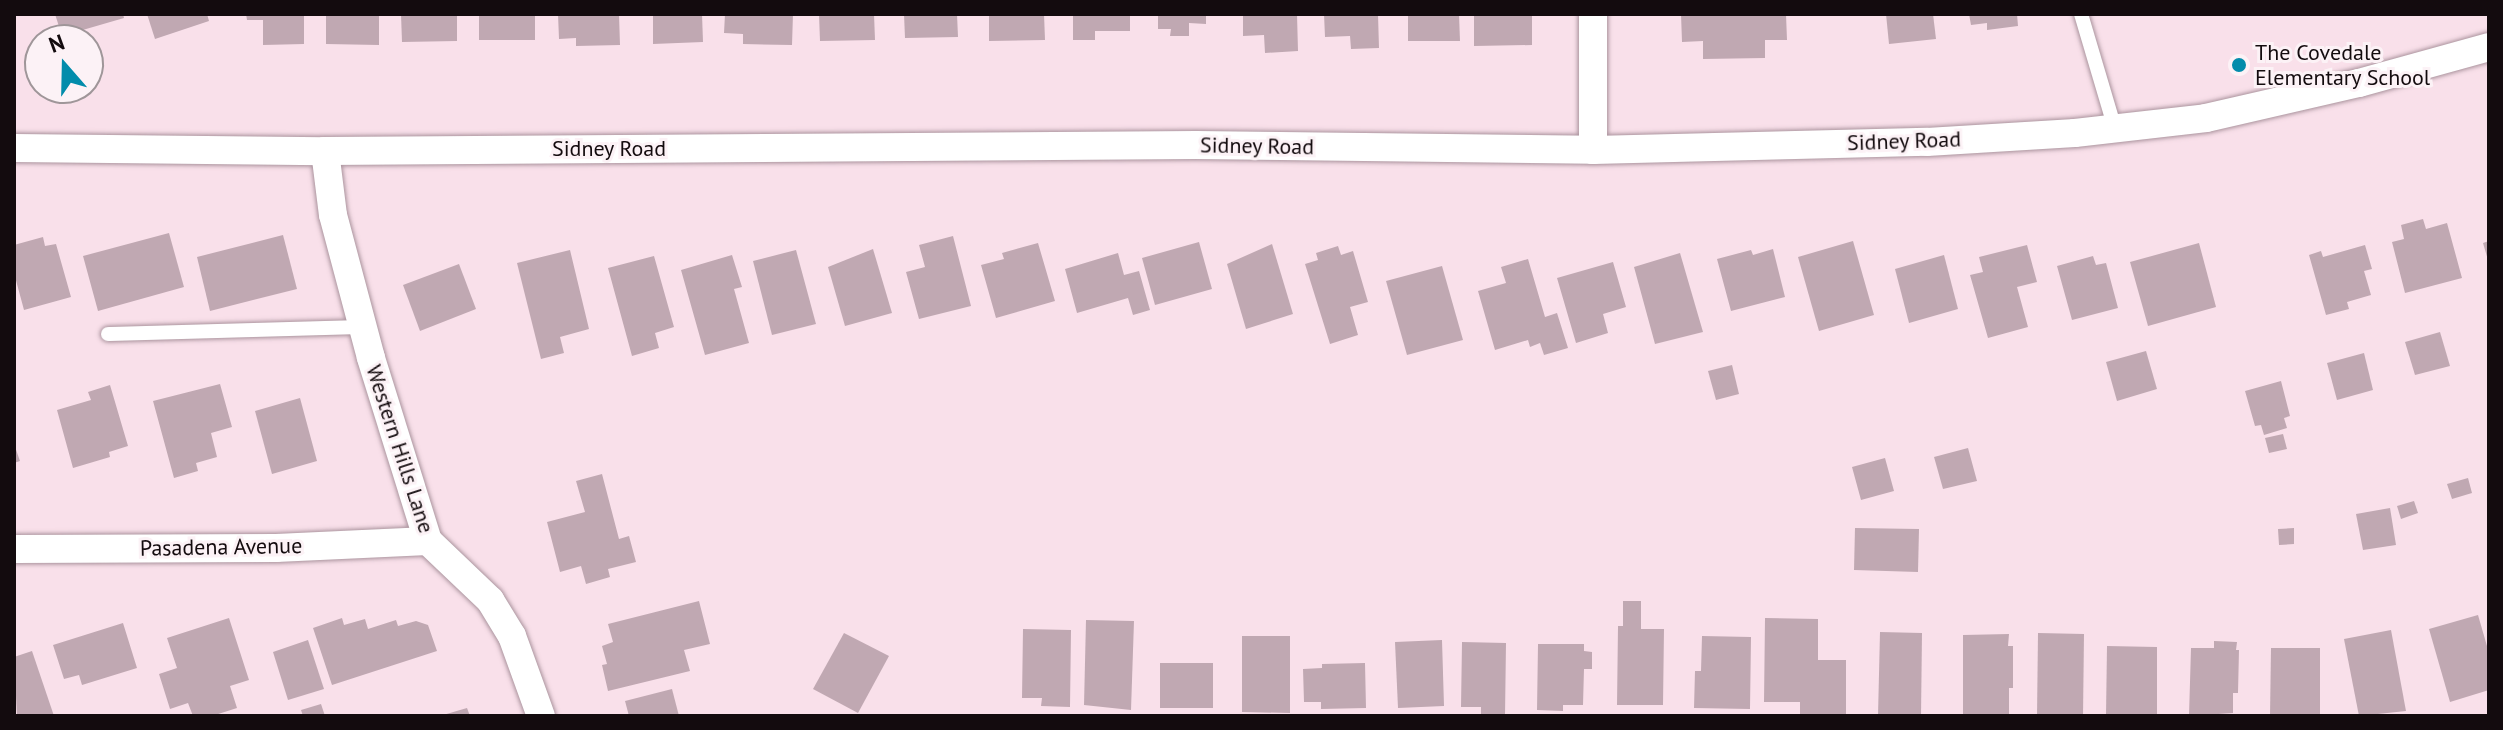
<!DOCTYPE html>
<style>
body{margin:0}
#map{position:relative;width:2503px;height:730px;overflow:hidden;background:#f9e0ea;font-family:"PT Sans",sans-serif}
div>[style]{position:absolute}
.building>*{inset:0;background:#c0a8b2}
.roads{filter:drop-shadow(0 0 2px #ab949e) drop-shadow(0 0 2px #ab949e)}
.service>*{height:14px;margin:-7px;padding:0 7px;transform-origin:7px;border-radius:7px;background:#fff}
.minor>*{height:28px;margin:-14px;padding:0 14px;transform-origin:14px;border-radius:14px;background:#fff}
.dots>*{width:22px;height:22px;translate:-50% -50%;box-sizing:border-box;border:4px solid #fcf2f6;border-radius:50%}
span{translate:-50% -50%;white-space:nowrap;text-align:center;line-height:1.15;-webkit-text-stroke:6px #fcf2f6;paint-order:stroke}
.poi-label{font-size:22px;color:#130b0e}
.left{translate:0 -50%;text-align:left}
.street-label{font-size:22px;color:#130b0e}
.frame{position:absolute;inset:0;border:16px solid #130b0e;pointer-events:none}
.north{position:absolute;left:24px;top:24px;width:80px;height:80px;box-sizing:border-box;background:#fcf2f6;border:2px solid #9f9699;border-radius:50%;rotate:340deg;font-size:22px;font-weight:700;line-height:32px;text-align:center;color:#130b0e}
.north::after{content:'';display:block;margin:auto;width:28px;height:36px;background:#028cab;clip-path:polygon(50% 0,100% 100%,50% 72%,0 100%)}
</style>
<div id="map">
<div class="building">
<i style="clip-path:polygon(55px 14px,123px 14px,124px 18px,62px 36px)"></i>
<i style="clip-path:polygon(147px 14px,207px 14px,209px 21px,155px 39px)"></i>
<i style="clip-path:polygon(246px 14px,304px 14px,304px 44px,263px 45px,263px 20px,247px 20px)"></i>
<i style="clip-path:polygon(326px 14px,379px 14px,379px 45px,326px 44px)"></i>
<i style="clip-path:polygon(401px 14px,457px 14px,457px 41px,402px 42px)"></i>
<i style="clip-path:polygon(479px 14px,535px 14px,535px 40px,479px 40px)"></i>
<i style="clip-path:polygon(558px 14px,619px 14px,620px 45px,576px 46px,576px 38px,559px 39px)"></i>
<i style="clip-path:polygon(653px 14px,702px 14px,703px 42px,653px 44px)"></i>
<i style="clip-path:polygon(725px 14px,793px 14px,792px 45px,743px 44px,743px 34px,724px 33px)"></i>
<i style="clip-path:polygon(819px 14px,874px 14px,875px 40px,820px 41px)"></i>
<i style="clip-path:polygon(904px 14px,957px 14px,958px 37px,905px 38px)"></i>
<i style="clip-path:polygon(989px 14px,1044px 14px,1045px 40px,989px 41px)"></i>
<i style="clip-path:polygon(1073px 14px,1130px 14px,1130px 31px,1095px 31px,1095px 40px,1073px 40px)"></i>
<i style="clip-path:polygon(1158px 14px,1206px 14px,1206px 24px,1189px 23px,1189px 36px,1170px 36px,1171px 29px,1158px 29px)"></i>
<i style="clip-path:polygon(1243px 14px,1297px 14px,1298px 51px,1265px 53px,1264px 35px,1243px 36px)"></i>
<i style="clip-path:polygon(1324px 14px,1378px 14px,1379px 48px,1351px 49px,1350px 36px,1325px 37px)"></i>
<i style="clip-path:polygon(1408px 14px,1459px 14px,1460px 41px,1408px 41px)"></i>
<i style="clip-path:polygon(1474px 14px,1532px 14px,1532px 45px,1474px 46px)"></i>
<i style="clip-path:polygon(1681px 14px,1786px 14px,1787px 40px,1765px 40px,1765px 58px,1703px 59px,1703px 41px,1682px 42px)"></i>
<i style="clip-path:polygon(1886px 14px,1933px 14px,1936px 39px,1889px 44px)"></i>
<i style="clip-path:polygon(1969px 14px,2017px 14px,2018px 26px,1987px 30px,1987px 23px,1971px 25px)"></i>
<i style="clip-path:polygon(2423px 219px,2426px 229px,2447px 223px,2462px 278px,2405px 293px,2392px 242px,2404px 239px,2401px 225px)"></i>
<i style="clip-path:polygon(169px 233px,184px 287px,98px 311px,83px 256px)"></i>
<i style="clip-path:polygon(283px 235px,297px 289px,210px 311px,197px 257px)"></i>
<i style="clip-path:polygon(953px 236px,971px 306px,919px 319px,906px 272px,925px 267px,919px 245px)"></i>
<i style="clip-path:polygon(43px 237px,45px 246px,56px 244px,71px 297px,24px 310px,14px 273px,14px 245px)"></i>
<i style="clip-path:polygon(1853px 241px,1874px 315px,1819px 331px,1798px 257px)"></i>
<i style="clip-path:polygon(2489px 241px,2489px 260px,2488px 260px,2483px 243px)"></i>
<i style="clip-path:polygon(1199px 242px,1212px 289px,1155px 305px,1142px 258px)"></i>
<i style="clip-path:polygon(1038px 243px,1055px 301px,996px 318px,981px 265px,1004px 259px,1002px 253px)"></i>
<i style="clip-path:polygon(2199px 243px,2216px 307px,2148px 326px,2130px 262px)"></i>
<i style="clip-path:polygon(1272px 244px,1293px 314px,1246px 329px,1227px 264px)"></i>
<i style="clip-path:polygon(2027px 245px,2037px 282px,2017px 287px,2028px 327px,1988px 338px,1970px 275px,1983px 272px,1979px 257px)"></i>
<i style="clip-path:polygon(2365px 245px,2372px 269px,2364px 271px,2371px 295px,2347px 302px,2349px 309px,2326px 315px,2309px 255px,2321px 251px,2323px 257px)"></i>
<i style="clip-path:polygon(1338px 246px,1341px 255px,1353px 251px,1368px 302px,1350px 307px,1358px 335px,1330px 344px,1305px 264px,1318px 260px,1316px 253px)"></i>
<i style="clip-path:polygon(873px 249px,892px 313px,845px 326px,828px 267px)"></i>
<i style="clip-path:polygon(1773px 249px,1785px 297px,1731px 311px,1717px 259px,1751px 250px,1753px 255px)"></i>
<i style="clip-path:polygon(570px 250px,589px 329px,560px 337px,564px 353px,541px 359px,517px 263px)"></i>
<i style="clip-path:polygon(796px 250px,816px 324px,772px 335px,753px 261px)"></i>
<i style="clip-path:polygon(1118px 253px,1124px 275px,1139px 271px,1150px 310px,1133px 315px,1128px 298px,1077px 313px,1065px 269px)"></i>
<i style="clip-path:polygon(1680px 253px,1703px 332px,1655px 344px,1634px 267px)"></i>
<i style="clip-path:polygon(732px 255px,742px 287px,734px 289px,749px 343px,705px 355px,681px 270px)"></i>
<i style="clip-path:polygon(1944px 255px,1958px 309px,1909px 323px,1895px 269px)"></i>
<i style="clip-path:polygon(654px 256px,674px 327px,655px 333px,659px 348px,632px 356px,608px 268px)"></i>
<i style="clip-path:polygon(2093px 256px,2096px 265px,2106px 263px,2118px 308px,2072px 320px,2057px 266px)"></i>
<i style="clip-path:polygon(1528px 259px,1545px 317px,1557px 313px,1568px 348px,1544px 355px,1540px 343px,1530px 347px,1528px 340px,1495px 350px,1478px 291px,1506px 283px,1501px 267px)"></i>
<i style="clip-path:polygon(1613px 262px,1626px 307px,1603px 314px,1608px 333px,1576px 343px,1557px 278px)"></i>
<i style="clip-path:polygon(459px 264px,476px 309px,420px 331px,403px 285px)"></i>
<i style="clip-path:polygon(1442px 266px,1463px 340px,1407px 355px,1386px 281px)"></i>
<i style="clip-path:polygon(2440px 332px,2450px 366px,2415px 375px,2405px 342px)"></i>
<i style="clip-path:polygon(2146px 351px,2157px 389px,2117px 401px,2106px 362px)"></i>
<i style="clip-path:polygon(2364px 353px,2373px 390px,2337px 400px,2327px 363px)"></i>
<i style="clip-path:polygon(1732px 365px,1739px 394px,1716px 400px,1708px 371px)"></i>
<i style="clip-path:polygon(2281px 381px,2290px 416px,2284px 418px,2287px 428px,2264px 435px,2261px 425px,2255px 426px,2245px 391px)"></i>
<i style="clip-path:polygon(220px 384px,232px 427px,211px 433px,217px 457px,196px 463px,198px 471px,174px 478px,153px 401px)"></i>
<i style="clip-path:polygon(110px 385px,128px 446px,109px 452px,110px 457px,73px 468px,57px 410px,91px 400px,88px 392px)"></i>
<i style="clip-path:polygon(300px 398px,317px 461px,272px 474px,255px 411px)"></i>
<i style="clip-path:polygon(2283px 434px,2287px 449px,2269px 453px,2265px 438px)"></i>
<i style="clip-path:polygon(14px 444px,20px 461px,14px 463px)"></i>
<i style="clip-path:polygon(1968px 448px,1977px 481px,1943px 489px,1934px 457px)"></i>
<i style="clip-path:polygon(1885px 458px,1894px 491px,1861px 500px,1852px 467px)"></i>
<i style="clip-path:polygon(602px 474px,619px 539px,629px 536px,636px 562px,608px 569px,610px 577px,586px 584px,581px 566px,560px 572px,547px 522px,585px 512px,576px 481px)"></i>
<i style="clip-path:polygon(2468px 478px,2472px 493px,2452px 499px,2447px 484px)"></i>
<i style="clip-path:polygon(2414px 501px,2418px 513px,2401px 519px,2397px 506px)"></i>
<i style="clip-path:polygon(2390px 508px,2396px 545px,2363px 550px,2356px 514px)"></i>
<i style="clip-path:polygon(1855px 528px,1919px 529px,1918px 572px,1854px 570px)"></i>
<i style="clip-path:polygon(2294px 528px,2294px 544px,2279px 545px,2278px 529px)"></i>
<i style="clip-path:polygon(699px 601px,710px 644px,684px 650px,690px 671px,608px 691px,602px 665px,607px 664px,602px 646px,613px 642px,608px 624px)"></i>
<i style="clip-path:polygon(1623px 601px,1641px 601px,1641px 629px,1664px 629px,1663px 705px,1617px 705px,1618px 626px,1623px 626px)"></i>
<i style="clip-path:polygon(2478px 615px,2489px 653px,2489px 690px,2450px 702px,2429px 629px)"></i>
<i style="clip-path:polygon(229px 618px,249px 680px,230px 686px,237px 708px,212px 716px,193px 716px,188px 703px,170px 709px,159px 674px,177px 668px,167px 638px)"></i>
<i style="clip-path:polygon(342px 618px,344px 625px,365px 619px,368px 629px,396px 620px,398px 626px,416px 621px,428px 625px,437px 651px,332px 685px,313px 628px)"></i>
<i style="clip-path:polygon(1765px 618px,1818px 619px,1818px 660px,1846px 660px,1846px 716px,1800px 716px,1800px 702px,1764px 702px)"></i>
<i style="clip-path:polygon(1086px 620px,1134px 621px,1131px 710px,1084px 705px)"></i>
<i style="clip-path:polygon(123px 623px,137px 668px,82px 685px,79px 675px,64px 679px,53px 645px)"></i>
<i style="clip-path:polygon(1023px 629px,1071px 630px,1070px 707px,1041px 706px,1042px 698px,1022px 698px)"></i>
<i style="clip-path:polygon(2391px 630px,2406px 711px,2359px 716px,2344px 639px)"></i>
<i style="clip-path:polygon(1880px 632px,1922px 633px,1921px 716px,1878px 716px)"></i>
<i style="clip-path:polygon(844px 633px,889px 656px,858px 713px,813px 689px)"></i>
<i style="clip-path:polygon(2038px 633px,2084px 634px,2083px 716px,2037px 716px)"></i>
<i style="clip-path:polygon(2009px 634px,2008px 646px,2013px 646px,2013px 688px,2009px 688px,2009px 716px,1963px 716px,1963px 635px)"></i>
<i style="clip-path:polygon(1242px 636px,1290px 636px,1290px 713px,1242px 712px)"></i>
<i style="clip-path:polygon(1702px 636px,1751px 637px,1750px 709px,1694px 708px,1695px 671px,1701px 671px)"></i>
<i style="clip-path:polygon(308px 640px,324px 689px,288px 700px,273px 652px)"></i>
<i style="clip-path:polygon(1442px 640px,1444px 706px,1398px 708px,1395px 642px)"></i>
<i style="clip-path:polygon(2214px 641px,2237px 642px,2236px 650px,2239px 650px,2238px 693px,2233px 693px,2233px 713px,2189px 716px,2191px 648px,2214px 648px)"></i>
<i style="clip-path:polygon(1462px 642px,1506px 643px,1505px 716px,1481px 716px,1481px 707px,1461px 707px)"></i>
<i style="clip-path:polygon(1538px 644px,1584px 644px,1584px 651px,1592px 652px,1592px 669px,1584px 669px,1583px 705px,1563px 705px,1563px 711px,1537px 710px)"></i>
<i style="clip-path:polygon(2107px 646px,2157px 647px,2157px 715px,2106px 715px)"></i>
<i style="clip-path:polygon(2271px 648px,2320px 648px,2320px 716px,2270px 716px)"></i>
<i style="clip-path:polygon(32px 651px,54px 716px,17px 716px,14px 657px)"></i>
<i style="clip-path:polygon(1160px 663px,1213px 663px,1213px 708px,1160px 708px)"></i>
<i style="clip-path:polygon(1365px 663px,1366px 708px,1321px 709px,1321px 702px,1304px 702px,1303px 669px,1322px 668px,1322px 664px)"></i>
<i style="clip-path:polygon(672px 689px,679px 716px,629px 716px,625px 701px)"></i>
<i style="clip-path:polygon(321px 704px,325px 716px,303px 716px,301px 710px)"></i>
<i style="clip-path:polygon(467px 708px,470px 716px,443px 716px,443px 715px)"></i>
</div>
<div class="roads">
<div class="service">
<i style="left:2081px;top:14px;width:120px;rotate:73.5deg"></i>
<i style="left:108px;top:334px;width:255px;rotate:-1.6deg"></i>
</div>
<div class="minor">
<i style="left:1593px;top:14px;width:136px;rotate:90deg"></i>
<i style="left:14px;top:148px;width:311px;rotate:0.6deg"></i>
<i style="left:325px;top:151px;width:871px;rotate:-0.39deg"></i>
<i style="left:1196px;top:145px;width:397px;rotate:0.7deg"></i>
<i style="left:1593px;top:150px;width:334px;rotate:-1.4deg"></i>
<i style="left:1927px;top:142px;width:148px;rotate:-3.5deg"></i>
<i style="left:2075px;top:133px;width:132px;rotate:-6.5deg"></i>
<i style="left:2206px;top:118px;width:157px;rotate:-12.9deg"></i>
<i style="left:2359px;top:83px;width:135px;rotate:-15.5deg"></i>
<i style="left:325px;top:151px;width:64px;rotate:82.9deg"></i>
<i style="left:333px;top:215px;width:148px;rotate:75.1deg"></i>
<i style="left:371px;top:358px;width:192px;rotate:72.7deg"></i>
<i style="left:428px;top:541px;width:86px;rotate:43.6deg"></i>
<i style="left:490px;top:600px;width:42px;rotate:58.6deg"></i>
<i style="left:512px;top:636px;width:85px;rotate:70.1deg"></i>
<i style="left:14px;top:549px;width:262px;rotate:-0.2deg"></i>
<i style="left:276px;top:548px;width:152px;rotate:-2.6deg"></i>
</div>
</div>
<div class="dots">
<i style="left:2239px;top:65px;background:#028cab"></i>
</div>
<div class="poi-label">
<span class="left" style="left:2255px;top:65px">The Covedale<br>Elementary School</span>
</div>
<div class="street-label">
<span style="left:1904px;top:141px;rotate:-2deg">Sidney Road</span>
<span style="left:1257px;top:146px;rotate:1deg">Sidney Road</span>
<span style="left:609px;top:149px">Sidney Road</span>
<span style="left:400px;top:449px;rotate:72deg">Western Hills Lane</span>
<span style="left:221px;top:547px;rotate:-1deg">Pasadena Avenue</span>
</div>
<div class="frame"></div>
<div class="north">N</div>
</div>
